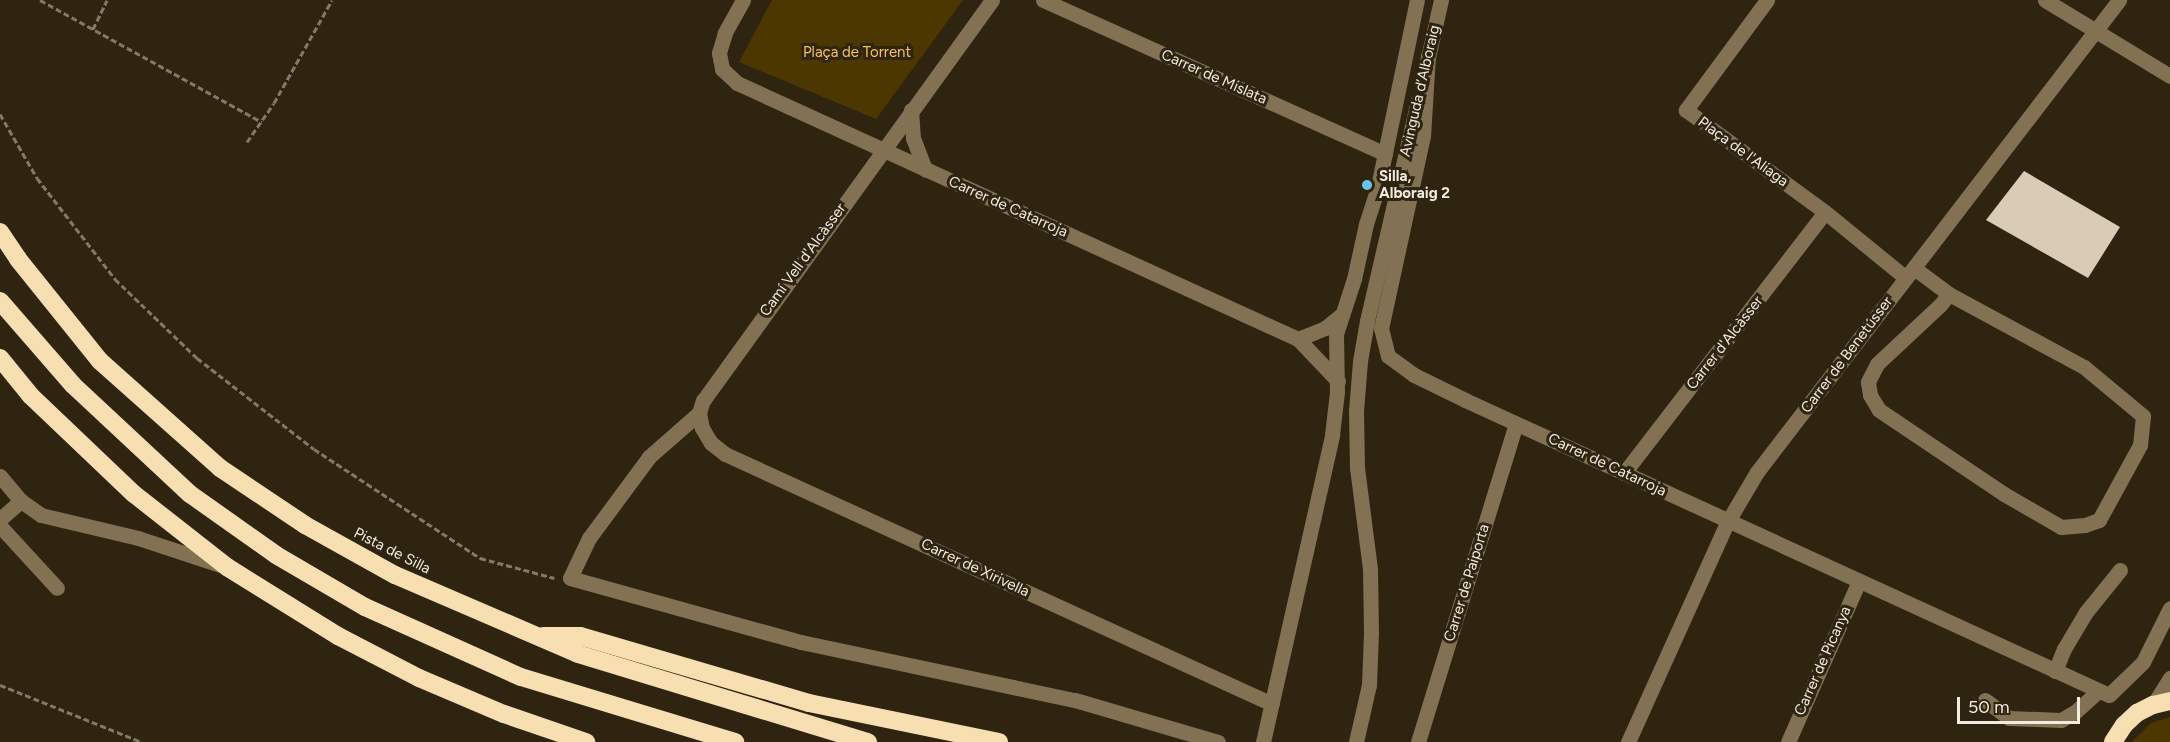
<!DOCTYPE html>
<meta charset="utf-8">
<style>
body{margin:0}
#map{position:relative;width:2170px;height:742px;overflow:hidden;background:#2e2410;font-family:Figtree,sans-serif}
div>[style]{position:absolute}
.green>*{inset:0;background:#4d3701}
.building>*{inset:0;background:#d9cbb4}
.path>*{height:3px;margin-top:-1.5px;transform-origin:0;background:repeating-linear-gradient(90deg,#827969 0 6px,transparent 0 9px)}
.minor>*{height:15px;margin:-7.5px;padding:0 7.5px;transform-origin:7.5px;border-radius:7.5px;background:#827153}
.highway>*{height:18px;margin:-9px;padding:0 9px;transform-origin:9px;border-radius:9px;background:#f8dfb2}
.dots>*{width:16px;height:16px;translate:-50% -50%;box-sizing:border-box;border:3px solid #2e2410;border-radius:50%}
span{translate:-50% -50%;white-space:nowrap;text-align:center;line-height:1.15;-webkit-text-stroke:6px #2e2410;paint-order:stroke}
.park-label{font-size:15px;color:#f9c356}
.street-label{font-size:15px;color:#f2ebdf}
.poi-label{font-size:15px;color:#f2ebdf;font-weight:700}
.left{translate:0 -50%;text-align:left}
.scale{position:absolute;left:1957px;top:697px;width:123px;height:27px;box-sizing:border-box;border:3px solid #f2ebdf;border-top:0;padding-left:8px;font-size:18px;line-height:21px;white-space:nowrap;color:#f2ebdf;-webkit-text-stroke:4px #2e2410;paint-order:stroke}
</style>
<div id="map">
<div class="green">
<div style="clip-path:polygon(772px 0,963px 0,876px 119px,739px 62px)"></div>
<div style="clip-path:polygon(2170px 717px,2170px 742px,2132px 742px,2151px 723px)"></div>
</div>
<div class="building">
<div style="clip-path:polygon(2024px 171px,2120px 227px,2088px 278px,1986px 220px)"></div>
</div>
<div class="path">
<div style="left:40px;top:0;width:253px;rotate:28.8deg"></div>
<div style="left:93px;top:29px;width:32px;rotate:-64deg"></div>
<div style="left:0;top:114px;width:74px;rotate:60deg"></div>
<div style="left:37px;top:178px;width:128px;rotate:52.3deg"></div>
<div style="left:115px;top:279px;width:114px;rotate:43.9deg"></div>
<div style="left:197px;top:358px;width:148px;rotate:37.9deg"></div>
<div style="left:314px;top:449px;width:199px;rotate:33.3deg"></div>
<div style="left:480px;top:558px;width:77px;rotate:15.1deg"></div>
<div style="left:247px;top:142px;width:47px;rotate:-55.3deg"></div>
<div style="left:274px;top:103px;width:118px;rotate:-60.6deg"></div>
<div style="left:0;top:685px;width:153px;rotate:21.9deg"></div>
</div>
<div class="minor">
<div style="left:743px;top:0;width:38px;rotate:119deg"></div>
<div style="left:725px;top:33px;width:21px;rotate:107deg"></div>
<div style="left:719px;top:53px;width:16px;rotate:79deg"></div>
<div style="left:722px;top:69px;width:21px;rotate:43deg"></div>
<div style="left:737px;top:83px;width:617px;rotate:24.53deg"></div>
<div style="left:1298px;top:339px;width:58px;rotate:46.4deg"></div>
<div style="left:992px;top:0;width:493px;rotate:125.8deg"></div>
<div style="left:703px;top:400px;width:14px;rotate:107deg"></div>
<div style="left:699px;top:413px;width:15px;rotate:79deg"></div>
<div style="left:702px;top:428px;width:17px;rotate:59deg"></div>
<div style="left:711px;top:443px;width:18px;rotate:38deg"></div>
<div style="left:725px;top:454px;width:601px;rotate:24.56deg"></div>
<div style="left:1043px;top:0;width:375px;rotate:24.2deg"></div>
<div style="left:1767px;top:0;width:137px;rotate:126.4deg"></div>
<div style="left:1686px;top:110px;width:172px;rotate:36.3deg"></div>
<div style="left:1825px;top:212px;width:104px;rotate:39.2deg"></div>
<div style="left:2045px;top:0;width:146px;rotate:31.3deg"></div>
<div style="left:1428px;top:55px;width:81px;rotate:93.5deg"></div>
<div style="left:1423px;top:136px;width:197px;rotate:102.3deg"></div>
<div style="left:1381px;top:328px;width:29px;rotate:76deg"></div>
<div style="left:1388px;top:356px;width:32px;rotate:36deg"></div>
<div style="left:1414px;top:375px;width:57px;rotate:26.1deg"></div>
<div style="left:1465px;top:400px;width:708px;rotate:24.61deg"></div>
<div style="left:2109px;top:695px;width:47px;rotate:-44.1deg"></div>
<div style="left:2143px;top:662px;width:60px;rotate:-63.4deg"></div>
<div style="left:1427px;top:62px;width:64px;rotate:-77.3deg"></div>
<div style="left:911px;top:110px;width:28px;rotate:86deg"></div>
<div style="left:913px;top:138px;width:34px;rotate:69deg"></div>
<div style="left:1376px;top:196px;width:200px;rotate:-78.2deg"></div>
<div style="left:1914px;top:268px;width:44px;rotate:36.6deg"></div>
<div style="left:1949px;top:294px;width:14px;rotate:129deg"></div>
<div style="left:1940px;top:305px;width:86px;rotate:136.9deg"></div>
<div style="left:1877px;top:364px;width:20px;rotate:117deg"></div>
<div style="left:1868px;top:382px;width:13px;rotate:81deg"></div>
<div style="left:1870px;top:395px;width:17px;rotate:59deg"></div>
<div style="left:1879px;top:410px;width:151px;rotate:33.9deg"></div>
<div style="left:2004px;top:494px;width:66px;rotate:30.1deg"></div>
<div style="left:2061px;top:527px;width:24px;rotate:-5deg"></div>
<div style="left:2085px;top:525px;width:15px;rotate:-20deg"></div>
<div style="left:2099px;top:520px;width:85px;rotate:-61.3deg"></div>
<div style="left:2140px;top:445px;width:29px;rotate:-84deg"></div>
<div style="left:2143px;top:416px;width:77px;rotate:-140.3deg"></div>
<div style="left:2084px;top:367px;width:153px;rotate:-151.6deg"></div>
<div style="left:1298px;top:339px;width:29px;rotate:-22deg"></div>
<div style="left:1325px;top:328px;width:19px;rotate:-39deg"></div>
<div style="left:699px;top:413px;width:67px;rotate:138.7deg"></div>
<div style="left:649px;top:457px;width:101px;rotate:126.5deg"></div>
<div style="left:589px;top:538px;width:44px;rotate:115.4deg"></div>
<div style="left:570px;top:578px;width:240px;rotate:15.5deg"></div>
<div style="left:801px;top:642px;width:280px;rotate:12deg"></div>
<div style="left:1075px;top:700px;width:149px;rotate:16.4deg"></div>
<div style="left:1624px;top:473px;width:329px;rotate:-52.4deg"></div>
<div style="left:0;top:476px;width:33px;rotate:50deg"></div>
<div style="left:21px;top:501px;width:24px;rotate:35deg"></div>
<div style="left:41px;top:515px;width:100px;rotate:13.3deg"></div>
<div style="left:138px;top:538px;width:86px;rotate:18.2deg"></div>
<div style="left:0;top:519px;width:28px;rotate:-41deg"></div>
<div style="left:0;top:526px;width:84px;rotate:47.4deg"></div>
<div style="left:2055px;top:671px;width:24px;rotate:-68deg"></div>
<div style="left:2064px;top:649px;width:43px;rotate:-59.3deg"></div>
<div style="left:2086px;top:612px;width:54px;rotate:-51deg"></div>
<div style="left:1985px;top:700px;width:30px;rotate:37deg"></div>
<div style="left:2009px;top:718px;width:52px;rotate:2.2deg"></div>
<div style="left:2061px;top:720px;width:16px;rotate:-30deg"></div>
<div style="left:2075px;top:712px;width:31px;rotate:-42deg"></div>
<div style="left:2153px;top:705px;width:32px;rotate:-58deg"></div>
<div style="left:1263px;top:742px;width:315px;rotate:-77.3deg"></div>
<div style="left:1332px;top:435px;width:43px;rotate:-83.4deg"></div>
<div style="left:1337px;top:392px;width:58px;rotate:-91deg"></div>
<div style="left:1336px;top:334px;width:58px;rotate:-71.9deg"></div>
<div style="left:1354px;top:279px;width:56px;rotate:-77.7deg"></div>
<div style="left:1366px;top:224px;width:39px;rotate:-72deg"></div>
<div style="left:1356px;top:742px;width:58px;rotate:-77.2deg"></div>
<div style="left:1369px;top:685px;width:53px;rotate:-87.8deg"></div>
<div style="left:1371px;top:632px;width:63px;rotate:-90.9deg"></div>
<div style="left:1370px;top:569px;width:102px;rotate:-97.3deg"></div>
<div style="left:1357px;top:468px;width:57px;rotate:-91deg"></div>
<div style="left:1356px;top:411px;width:50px;rotate:-85.4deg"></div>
<div style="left:1360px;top:361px;width:41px;rotate:-80.1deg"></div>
<div style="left:1367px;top:321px;width:227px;rotate:-77deg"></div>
<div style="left:1418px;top:742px;width:333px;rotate:-72.9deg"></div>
<div style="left:1628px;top:742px;width:243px;rotate:-65.7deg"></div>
<div style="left:1728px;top:521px;width:57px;rotate:-59.4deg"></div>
<div style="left:1757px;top:472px;width:595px;rotate:-52.51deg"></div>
<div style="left:1788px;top:742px;width:176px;rotate:-66.2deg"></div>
</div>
<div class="highway">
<div style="left:0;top:232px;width:32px;rotate:56deg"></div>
<div style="left:18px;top:259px;width:131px;rotate:51.2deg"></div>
<div style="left:100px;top:361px;width:161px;rotate:41.7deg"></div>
<div style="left:220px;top:468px;width:102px;rotate:33.8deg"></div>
<div style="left:305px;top:525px;width:103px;rotate:29.1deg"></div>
<div style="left:395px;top:575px;width:199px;rotate:23.3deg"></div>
<div style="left:578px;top:654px;width:303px;rotate:16.9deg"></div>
<div style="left:0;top:301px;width:111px;rotate:49deg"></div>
<div style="left:73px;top:385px;width:160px;rotate:43deg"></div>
<div style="left:190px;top:494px;width:105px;rotate:35.3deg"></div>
<div style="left:276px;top:555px;width:103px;rotate:30.3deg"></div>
<div style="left:365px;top:607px;width:171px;rotate:24.2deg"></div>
<div style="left:521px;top:677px;width:224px;rotate:16.9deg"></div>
<div style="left:0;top:358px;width:49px;rotate:50.8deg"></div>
<div style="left:31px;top:396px;width:142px;rotate:43.6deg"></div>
<div style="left:134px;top:494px;width:118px;rotate:38.1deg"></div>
<div style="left:227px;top:567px;width:131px;rotate:31.9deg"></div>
<div style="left:338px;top:636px;width:91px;rotate:27.4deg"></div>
<div style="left:419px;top:678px;width:92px;rotate:23deg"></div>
<div style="left:504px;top:714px;width:87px;rotate:18.9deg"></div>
<div style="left:543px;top:636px;width:37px"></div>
<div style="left:580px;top:636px;width:239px;rotate:16.3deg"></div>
<div style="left:809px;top:703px;width:194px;rotate:11.6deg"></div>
<div style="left:2113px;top:742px;width:20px;rotate:-57deg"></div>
<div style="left:2124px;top:725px;width:18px;rotate:-43deg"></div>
<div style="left:2137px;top:713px;width:18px;rotate:-27deg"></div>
<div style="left:2153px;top:705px;width:17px;rotate:-13deg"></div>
</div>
<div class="dots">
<div style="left:1367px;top:185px;background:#69c3f1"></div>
</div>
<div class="park-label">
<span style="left:857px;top:53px">Plaça de Torrent</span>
</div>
<div class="street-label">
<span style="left:1214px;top:77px;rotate:24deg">Carrer de Mislata</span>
<span style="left:1420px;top:91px;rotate:-77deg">Avinguda d’Alboraig</span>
<span style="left:1743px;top:152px;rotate:36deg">Plaça de l'Aliaga</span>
<span style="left:1008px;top:207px;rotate:24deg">Carrer de Catarroja</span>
<span style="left:803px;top:260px;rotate:-54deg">Camí Vell d'Alcàsser</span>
<span style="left:1725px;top:343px;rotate:-52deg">Carrer d'Alcàsser</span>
<span style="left:1847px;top:355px;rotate:-53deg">Carrer de Benetússer</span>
<span style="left:1607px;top:465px;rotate:25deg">Carrer de Catarroja</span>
<span style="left:392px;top:551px;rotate:27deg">Pista de Silla</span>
<span style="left:975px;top:568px;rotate:25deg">Carrer de Xirivella</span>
<span style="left:1467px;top:583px;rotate:-73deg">Carrer de Paiporta</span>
<span style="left:1823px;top:661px;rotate:-66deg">Carrer de Picanya</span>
</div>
<div class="poi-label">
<span class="left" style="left:1379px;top:185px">Silla,<br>Alboraig 2</span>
</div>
<div class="scale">50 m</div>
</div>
